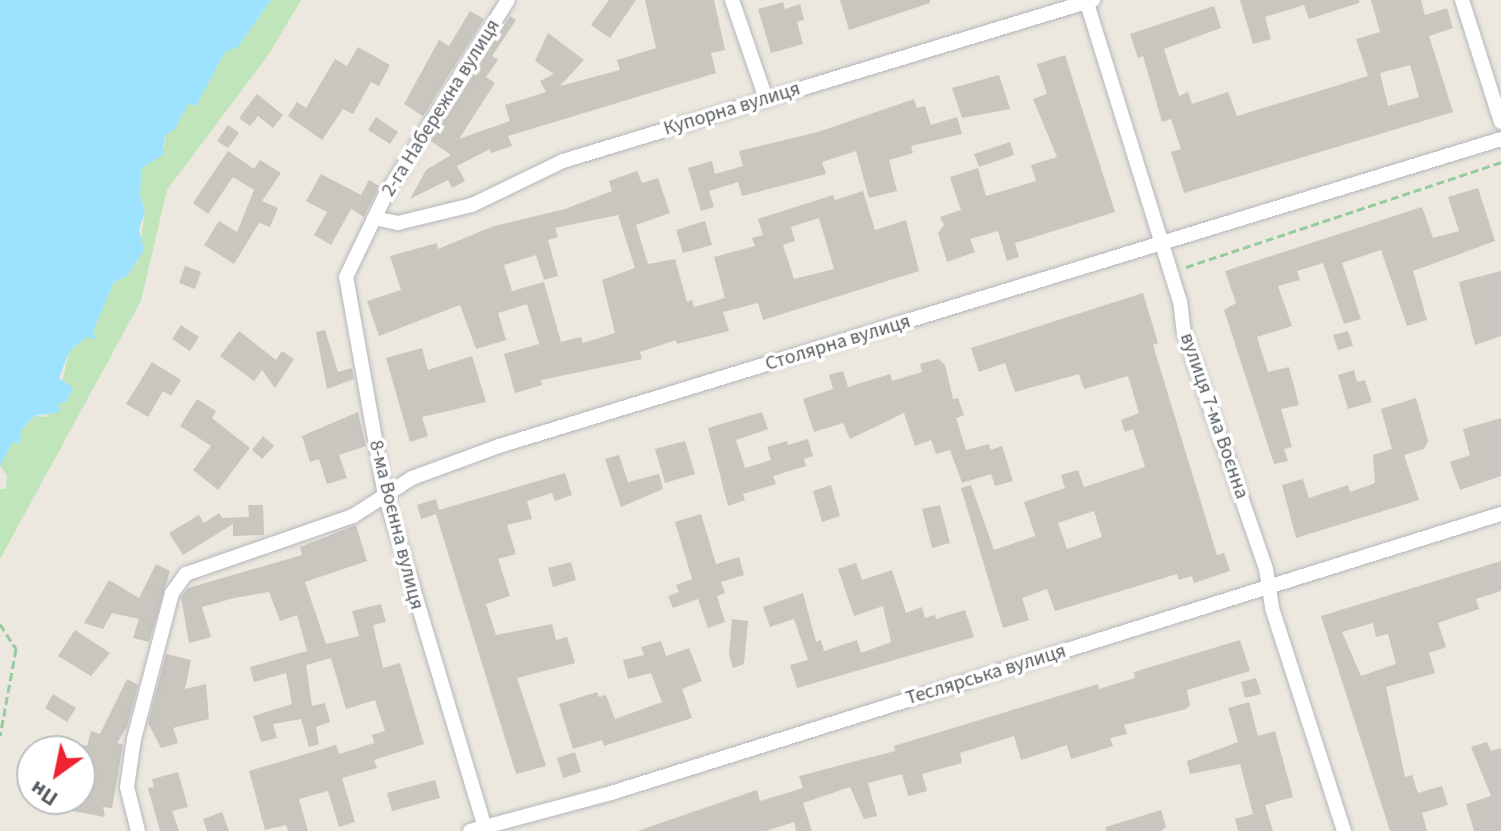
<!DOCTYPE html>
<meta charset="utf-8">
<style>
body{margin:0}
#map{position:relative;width:1501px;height:831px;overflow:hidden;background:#ece8df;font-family:"Source Sans 3",sans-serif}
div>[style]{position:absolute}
.green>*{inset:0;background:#c0e5ba}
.water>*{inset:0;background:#9de2ff}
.building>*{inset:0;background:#c9c5bf}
.path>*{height:3px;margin-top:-1.5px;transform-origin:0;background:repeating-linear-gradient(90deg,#96cc9d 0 8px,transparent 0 12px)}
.roads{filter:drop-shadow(0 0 2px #b3b7bb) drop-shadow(0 0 2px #b3b7bb)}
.street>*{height:14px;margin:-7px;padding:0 7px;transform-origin:7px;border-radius:7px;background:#fff}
span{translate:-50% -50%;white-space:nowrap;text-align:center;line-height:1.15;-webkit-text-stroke:7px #fff;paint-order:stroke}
.street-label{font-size:20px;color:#585e61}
.north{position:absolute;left:16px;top:735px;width:80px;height:80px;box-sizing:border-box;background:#fff;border:2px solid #bcbfc0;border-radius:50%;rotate:213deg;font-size:22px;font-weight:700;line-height:32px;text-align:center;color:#585e61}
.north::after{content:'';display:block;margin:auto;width:28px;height:36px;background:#ee2331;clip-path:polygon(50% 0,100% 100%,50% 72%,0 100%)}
</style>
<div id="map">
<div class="green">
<div style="clip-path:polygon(271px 0,301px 0,269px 54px,167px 190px,141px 301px,0 559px,0 489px,6px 489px,7px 476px,0 466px,12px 441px,20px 444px,21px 431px,34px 416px,46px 417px,57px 404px,69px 352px,93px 331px,114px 281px,127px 276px,138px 260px,145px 211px,140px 195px,142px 168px,165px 146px,165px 135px,188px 104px,196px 106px,225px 51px,238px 47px)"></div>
</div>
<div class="water">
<div style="clip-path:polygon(0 0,271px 0,238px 47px,225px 52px,196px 106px,188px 104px,175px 129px,165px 135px,163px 155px,142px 168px,140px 195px,145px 211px,139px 230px,144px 250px,127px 276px,114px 282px,93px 331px,96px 339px,86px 337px,69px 352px,59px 378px,73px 388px,66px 402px,58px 404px,60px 412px,34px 416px,21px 431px,20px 444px,12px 442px,0 466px)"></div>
</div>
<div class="building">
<div style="clip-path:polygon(609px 0,636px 0,610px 38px,591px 25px)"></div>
<div style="clip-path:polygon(645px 0,714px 0,725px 50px,711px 53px,716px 73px,508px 136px,512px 146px,491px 153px,490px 149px,457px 166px,465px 181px,452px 188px,448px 180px,410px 199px,426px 170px,451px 155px,431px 141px,510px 16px,516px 20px,492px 56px,498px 60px,486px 77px,495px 83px,459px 139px,510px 121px,505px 105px,546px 92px,540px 81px,554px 74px,535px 61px,548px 33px,584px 60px,560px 86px,620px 70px,617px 60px,656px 48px)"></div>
<div style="clip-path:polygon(840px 0,930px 0,930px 3px,849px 30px)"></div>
<div style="clip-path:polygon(1240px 0,1359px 0,1359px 3px,1309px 19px,1304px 5px,1265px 17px,1271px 39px,1253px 44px)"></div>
<div style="clip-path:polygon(evenodd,1371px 0,1421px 0,1425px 15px,1447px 8px,1453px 28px,1429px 36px,1453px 112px,1184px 193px,1171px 152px,1181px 149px,1171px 119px,1162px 122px,1143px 56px,1138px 58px,1130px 34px,1214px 6px,1221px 28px,1164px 49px,1179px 96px,1188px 92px,1192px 104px,1228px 92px,1237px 116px,1368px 76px,1356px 39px,1380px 32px,1371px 0,1410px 65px,1419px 97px,1388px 106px,1380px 73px,1410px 65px)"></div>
<div style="clip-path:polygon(783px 2px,785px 9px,800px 4px,804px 20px,797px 22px,803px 44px,771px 53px,758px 9px)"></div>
<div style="clip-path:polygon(470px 11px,484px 19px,423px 116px,404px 104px,439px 40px,449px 46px)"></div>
<div style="clip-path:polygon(358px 47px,390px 65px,379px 86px,371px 82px,353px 114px,343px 109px,322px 140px,288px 116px,297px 102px,306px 108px,335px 59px,347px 66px)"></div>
<div style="clip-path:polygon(1065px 55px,1115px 212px,1015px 243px,1019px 257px,1007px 261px,998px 231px,970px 239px,975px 252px,947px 262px,938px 233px,944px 225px,940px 217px,961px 210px,950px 177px,978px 168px,986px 196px,1036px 181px,1031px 165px,1057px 157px,1033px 99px,1047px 94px,1037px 64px)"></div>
<div style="clip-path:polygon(999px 75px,1010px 109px,962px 118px,952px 88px)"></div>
<div style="clip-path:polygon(257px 94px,283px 115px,273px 128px,258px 116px,250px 126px,239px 118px)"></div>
<div style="clip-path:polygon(914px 99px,917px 108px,925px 106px,931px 125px,957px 117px,962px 134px,911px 146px,913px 153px,889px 160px,897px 191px,869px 198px,856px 151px,822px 162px,826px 174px,742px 196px,738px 182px,709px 191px,714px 207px,701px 211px,688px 168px,712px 161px,715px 174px,743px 166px,739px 151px,818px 132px)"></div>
<div style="clip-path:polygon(376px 117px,398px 132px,390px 144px,368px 130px)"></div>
<div style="clip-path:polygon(228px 125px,239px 133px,228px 148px,217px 141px)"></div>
<div style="clip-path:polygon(1010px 142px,1014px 155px,979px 167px,974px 154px)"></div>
<div style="clip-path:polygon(228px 151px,254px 169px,260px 160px,281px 173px,262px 201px,278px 208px,270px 227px,259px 223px,234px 264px,204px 245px,219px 221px,237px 232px,254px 190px,233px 177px,208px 214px,193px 203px)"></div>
<div style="clip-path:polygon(evenodd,637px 171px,642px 183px,658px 178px,670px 213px,636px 225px,648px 264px,675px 259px,687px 302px,692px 300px,694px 307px,725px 298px,714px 257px,755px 246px,752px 238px,763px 235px,758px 219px,833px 195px,835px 200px,863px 191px,875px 230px,906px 220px,919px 271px,763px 320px,758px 303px,723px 312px,729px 331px,677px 344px,676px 340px,640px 352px,642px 359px,541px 380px,542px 385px,515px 393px,504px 354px,539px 344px,527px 304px,498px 313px,506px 340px,476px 349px,460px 305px,379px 336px,367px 301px,401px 290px,390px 256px,437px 243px,438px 249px,494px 226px,565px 209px,612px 191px,609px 181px,637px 171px,618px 215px,635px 268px,602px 280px,615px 333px,583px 343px,581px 337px,561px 342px,544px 282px,512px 291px,504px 265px,536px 255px,544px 280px,558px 276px,548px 240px,558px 237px,555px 228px,618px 215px,637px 171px,819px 218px,834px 269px,794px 279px,783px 245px,795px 241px,791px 227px,819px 218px)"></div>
<div style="clip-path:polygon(321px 174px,361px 195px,369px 180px,379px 186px,364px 217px,351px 209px,331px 245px,314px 235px,327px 212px,306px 201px)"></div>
<div style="clip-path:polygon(1478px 188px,1495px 241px,1413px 271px,1427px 320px,1407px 326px,1381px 250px,1342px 263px,1361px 319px,1344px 324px,1323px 263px,1297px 271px,1300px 280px,1278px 286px,1292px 326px,1257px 337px,1268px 372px,1289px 367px,1299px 405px,1281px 409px,1292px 447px,1284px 449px,1288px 461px,1274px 464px,1224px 310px,1236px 303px,1225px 271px,1422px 207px,1433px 238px,1459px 231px,1448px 197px)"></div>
<div style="clip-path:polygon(705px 221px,712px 245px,683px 253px,676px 230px)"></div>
<div style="clip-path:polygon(185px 266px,201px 272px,195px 289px,179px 283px)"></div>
<div style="clip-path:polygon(1501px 271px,1501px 336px,1475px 345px,1459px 282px)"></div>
<div style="clip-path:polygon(evenodd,1143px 293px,1158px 343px,1153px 345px,1217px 555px,1224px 553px,1230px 571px,1194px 583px,1192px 576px,1179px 580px,1177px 574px,1055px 611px,1047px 589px,1022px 598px,1029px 620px,1003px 628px,961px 488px,971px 485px,994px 550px,1035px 536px,1024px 502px,1065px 488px,1061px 475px,1078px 470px,1084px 487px,1145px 467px,1133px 429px,1125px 432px,1121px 420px,1139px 413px,1128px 376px,1084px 389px,1079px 374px,1015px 392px,1005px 363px,979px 372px,971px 348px,1143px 293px,1094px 511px,1102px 537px,1067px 549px,1058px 523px,1094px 511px)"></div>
<div style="clip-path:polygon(181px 325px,199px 337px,190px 351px,172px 339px)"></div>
<div style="clip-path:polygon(325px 330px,338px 372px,352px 368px,354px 379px,327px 389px,316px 332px)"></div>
<div style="clip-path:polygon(239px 331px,276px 360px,282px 351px,294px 359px,275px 388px,262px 370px,254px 381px,220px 356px)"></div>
<div style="clip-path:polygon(1348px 331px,1353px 346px,1338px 350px,1333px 335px)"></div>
<div style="clip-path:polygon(422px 348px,428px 370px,472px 356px,486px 402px,422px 417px,428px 436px,410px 442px,386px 358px)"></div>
<div style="clip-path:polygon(938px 359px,945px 365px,953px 399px,958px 398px,964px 415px,956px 418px,966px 450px,989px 444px,991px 450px,1002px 446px,1013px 481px,995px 486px,991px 474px,962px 483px,950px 450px,936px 454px,931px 440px,915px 446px,904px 413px,850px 439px,843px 423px,814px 432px,803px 399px,833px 389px,829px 375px,843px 371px,848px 387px,890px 374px,892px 381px,922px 372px,920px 364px)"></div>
<div style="clip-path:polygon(152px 362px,181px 380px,171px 396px,163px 391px,148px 417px,126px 404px)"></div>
<div style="clip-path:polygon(1354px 370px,1357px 382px,1365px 380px,1372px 402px,1348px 409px,1338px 375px)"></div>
<div style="clip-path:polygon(1416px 398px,1428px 441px,1424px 449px,1404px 455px,1419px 500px,1296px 538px,1282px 485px,1303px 479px,1309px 498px,1348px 485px,1350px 492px,1375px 483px,1373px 455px,1392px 449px,1381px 409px)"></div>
<div style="clip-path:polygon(197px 399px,216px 411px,212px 418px,250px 448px,218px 490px,193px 470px,211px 446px,180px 426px)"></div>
<div style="clip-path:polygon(358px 412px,366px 446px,339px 455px,347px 478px,327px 484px,319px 459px,310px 462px,302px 436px)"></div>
<div style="clip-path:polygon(762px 412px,768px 429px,736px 440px,745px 468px,771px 460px,767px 447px,787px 441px,788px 445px,808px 439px,813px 456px,804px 459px,806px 466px,773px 476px,776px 484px,743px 494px,745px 500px,728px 506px,708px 428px)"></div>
<div style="clip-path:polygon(1501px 418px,1501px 476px,1460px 490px,1450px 462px,1470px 455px,1463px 429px)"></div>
<div style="clip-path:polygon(263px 436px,274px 446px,262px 459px,252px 450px)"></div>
<div style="clip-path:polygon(685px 441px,695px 474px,665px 483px,655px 449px)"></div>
<div style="clip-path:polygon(619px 455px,628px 482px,659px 474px,663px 489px,621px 507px,605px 459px)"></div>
<div style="clip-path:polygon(565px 473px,572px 495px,555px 501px,552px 493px,527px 501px,532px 519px,507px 525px,516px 554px,498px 559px,510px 596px,486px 604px,496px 635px,552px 624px,556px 640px,567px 637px,575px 663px,517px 678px,546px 766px,516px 774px,436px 514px,421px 519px,417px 505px,436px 499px,439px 510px)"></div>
<div style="clip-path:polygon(831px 485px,840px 516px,822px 522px,813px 491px)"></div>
<div style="clip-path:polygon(248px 505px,263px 505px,264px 535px,233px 536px,233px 524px,183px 555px,169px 533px,199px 515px,204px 523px,219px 513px,222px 518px,249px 517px)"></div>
<div style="clip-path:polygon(940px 505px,950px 543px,932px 548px,922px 509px)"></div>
<div style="clip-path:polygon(701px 514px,716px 564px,739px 557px,744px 575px,721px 582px,725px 593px,717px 596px,725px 622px,708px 628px,698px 599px,673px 608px,668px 596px,679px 592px,676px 585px,692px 579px,675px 522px)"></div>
<div style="clip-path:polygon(356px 525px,367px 561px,305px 582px,326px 644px,359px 636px,352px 611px,381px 604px,386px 622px,373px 625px,383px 668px,400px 663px,424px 744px,374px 760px,377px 768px,342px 778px,355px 822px,339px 827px,328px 791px,299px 799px,308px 831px,288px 831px,286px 825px,265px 830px,249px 771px,336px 745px,339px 754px,374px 743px,372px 735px,385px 731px,375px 700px,346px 709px,331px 658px,306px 665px,312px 706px,325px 703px,330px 722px,316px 727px,319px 744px,309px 747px,301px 719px,273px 724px,277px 738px,261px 742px,253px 716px,292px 704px,286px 673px,254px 682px,250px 667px,307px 651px,297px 615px,280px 621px,269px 592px,234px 598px,202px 607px,211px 637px,189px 643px,181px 597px,188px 588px,302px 555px,300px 547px)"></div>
<div style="clip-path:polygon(evenodd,1501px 561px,1501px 591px,1476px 599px,1479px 609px,1438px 623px,1446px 647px,1429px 653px,1435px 673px,1386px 687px,1405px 777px,1412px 775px,1418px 793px,1442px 786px,1448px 805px,1422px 813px,1427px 831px,1390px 831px,1321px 616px,1501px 561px,1373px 623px,1376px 637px,1388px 634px,1396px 664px,1361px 676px,1342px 632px,1373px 623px)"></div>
<div style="clip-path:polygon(571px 562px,576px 580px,553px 587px,548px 568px)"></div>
<div style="clip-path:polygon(856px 563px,862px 580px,892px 570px,906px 613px,922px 607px,925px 618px,935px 615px,936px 619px,965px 610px,974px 637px,797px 688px,790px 665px,808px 660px,794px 619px,770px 627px,763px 607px,803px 593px,816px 642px,821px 640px,824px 651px,857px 640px,861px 653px,891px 642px,883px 606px,854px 616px,838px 569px)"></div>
<div style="clip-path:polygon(156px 564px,170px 571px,149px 642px,133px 638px,139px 619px,112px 613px,103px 629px,84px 623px,109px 580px,139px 598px)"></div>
<div style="clip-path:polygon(732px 619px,748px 621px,744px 664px,733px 668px,729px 654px)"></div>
<div style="clip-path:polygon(75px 630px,110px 653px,91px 676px,58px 656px)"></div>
<div style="clip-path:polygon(1240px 640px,1250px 671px,1187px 690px,1190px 705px,1186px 709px,1124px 725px,1127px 734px,1110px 738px,1113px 746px,1071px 759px,1067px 745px,1021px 760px,1014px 736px,960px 753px,962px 763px,922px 774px,927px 791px,908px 796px,902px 774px,868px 783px,877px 816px,864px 819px,850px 787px,803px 803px,812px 831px,796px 831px,794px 822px,766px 831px,637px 831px,757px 790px,760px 801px,803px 788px,799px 776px,895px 751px,894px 746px,1098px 684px,1099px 689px,1135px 678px,1134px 672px)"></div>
<div style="clip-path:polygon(661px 641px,666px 656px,689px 648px,702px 681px,682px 689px,692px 718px,604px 746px,602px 740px,573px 749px,559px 704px,597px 692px,599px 697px,606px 695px,615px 719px,662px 702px,651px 673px,628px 679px,623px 660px,644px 655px,641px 647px)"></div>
<div style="clip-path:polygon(166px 654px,191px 660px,185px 689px,206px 684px,209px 719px,173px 728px,178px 743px,161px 748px,148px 723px)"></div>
<div style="clip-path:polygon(1256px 678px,1261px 694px,1245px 698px,1241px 682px)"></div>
<div style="clip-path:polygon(127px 679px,138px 685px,127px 727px,117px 743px,123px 745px,112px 808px,103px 807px,105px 817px,73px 811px,75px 799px,80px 799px,80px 744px,87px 746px,91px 731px,100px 734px)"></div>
<div style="clip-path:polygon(53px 694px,76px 708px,67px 722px,45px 708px)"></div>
<div style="clip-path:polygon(1249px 702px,1258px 736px,1275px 731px,1293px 797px,1265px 805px,1273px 831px,1238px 831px,1235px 819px,1253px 814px,1240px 764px,1190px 774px,1187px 761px,1238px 742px,1228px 708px)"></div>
<div style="clip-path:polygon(1487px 742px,1491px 751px,1501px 748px,1501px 831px,1474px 831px,1466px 804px,1491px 796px,1471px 747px)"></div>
<div style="clip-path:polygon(575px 752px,581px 772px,563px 778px,557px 758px)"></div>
<div style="clip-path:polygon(178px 772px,188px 807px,172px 811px,179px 831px,160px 831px,148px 788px,154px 787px,152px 779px)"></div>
<div style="clip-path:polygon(435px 780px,440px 798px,392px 811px,387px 793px)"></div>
<div style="clip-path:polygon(1161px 810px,1166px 827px,1161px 831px,1106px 831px,1106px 827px)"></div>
<div style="clip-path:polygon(222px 812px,229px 831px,207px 831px,203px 819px)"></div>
</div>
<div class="path">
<div style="left:1186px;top:267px;width:332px;rotate:-18.4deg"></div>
<div style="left:0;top:624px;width:30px;rotate:57deg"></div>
<div style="left:16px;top:649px;width:88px;rotate:100.4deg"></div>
</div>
<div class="roads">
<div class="street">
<div style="left:732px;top:0;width:105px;rotate:71deg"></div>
<div style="left:1086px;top:0;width:315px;rotate:72.7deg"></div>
<div style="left:1180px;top:301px;width:31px;rotate:83deg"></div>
<div style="left:1184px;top:332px;width:251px;rotate:70.9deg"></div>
<div style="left:1266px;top:569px;width:39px;rotate:81deg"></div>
<div style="left:1272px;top:608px;width:234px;rotate:72.1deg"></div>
<div style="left:1462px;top:0;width:128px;rotate:72.3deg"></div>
<div style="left:374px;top:218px;width:25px;rotate:12deg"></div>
<div style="left:398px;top:223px;width:76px;rotate:-13.7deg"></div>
<div style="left:472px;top:205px;width:101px;rotate:-25.8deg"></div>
<div style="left:563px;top:161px;width:554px;rotate:-16.9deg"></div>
<div style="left:138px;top:831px;width:45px;rotate:-104deg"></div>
<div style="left:127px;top:787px;width:49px;rotate:-81.7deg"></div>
<div style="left:134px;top:739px;width:151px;rotate:-75.4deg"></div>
<div style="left:172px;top:593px;width:24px;rotate:-54deg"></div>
<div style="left:186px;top:574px;width:177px;rotate:-19.2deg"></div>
<div style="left:353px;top:516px;width:70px;rotate:-32.8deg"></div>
<div style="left:412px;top:478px;width:93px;rotate:-20.2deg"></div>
<div style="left:499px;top:446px;width:1048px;rotate:-17.03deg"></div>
<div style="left:470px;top:831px;width:146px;rotate:-15.1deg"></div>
<div style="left:611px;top:793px;width:933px;rotate:-17.41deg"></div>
<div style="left:486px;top:831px;width:351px;rotate:-106.7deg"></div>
<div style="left:385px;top:495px;width:221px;rotate:-100.1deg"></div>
<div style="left:346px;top:277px;width:90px;rotate:-64.3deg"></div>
<div style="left:385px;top:196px;width:231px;rotate:-57.9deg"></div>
</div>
</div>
<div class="street-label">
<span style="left:441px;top:108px;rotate:-58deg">2-га Набережна вулиця</span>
<span style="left:732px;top:109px;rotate:-17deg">Купорна вулиця</span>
<span style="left:838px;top:343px;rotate:-17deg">Столярна вулиця</span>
<span style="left:1214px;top:416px;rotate:71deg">вулиця 7-ма Воєнна</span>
<span style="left:396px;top:525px;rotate:76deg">8-ма Воєнна вулиця</span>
<span style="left:986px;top:675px;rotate:-17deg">Теслярська вулиця</span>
</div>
<div class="north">Пн</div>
</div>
